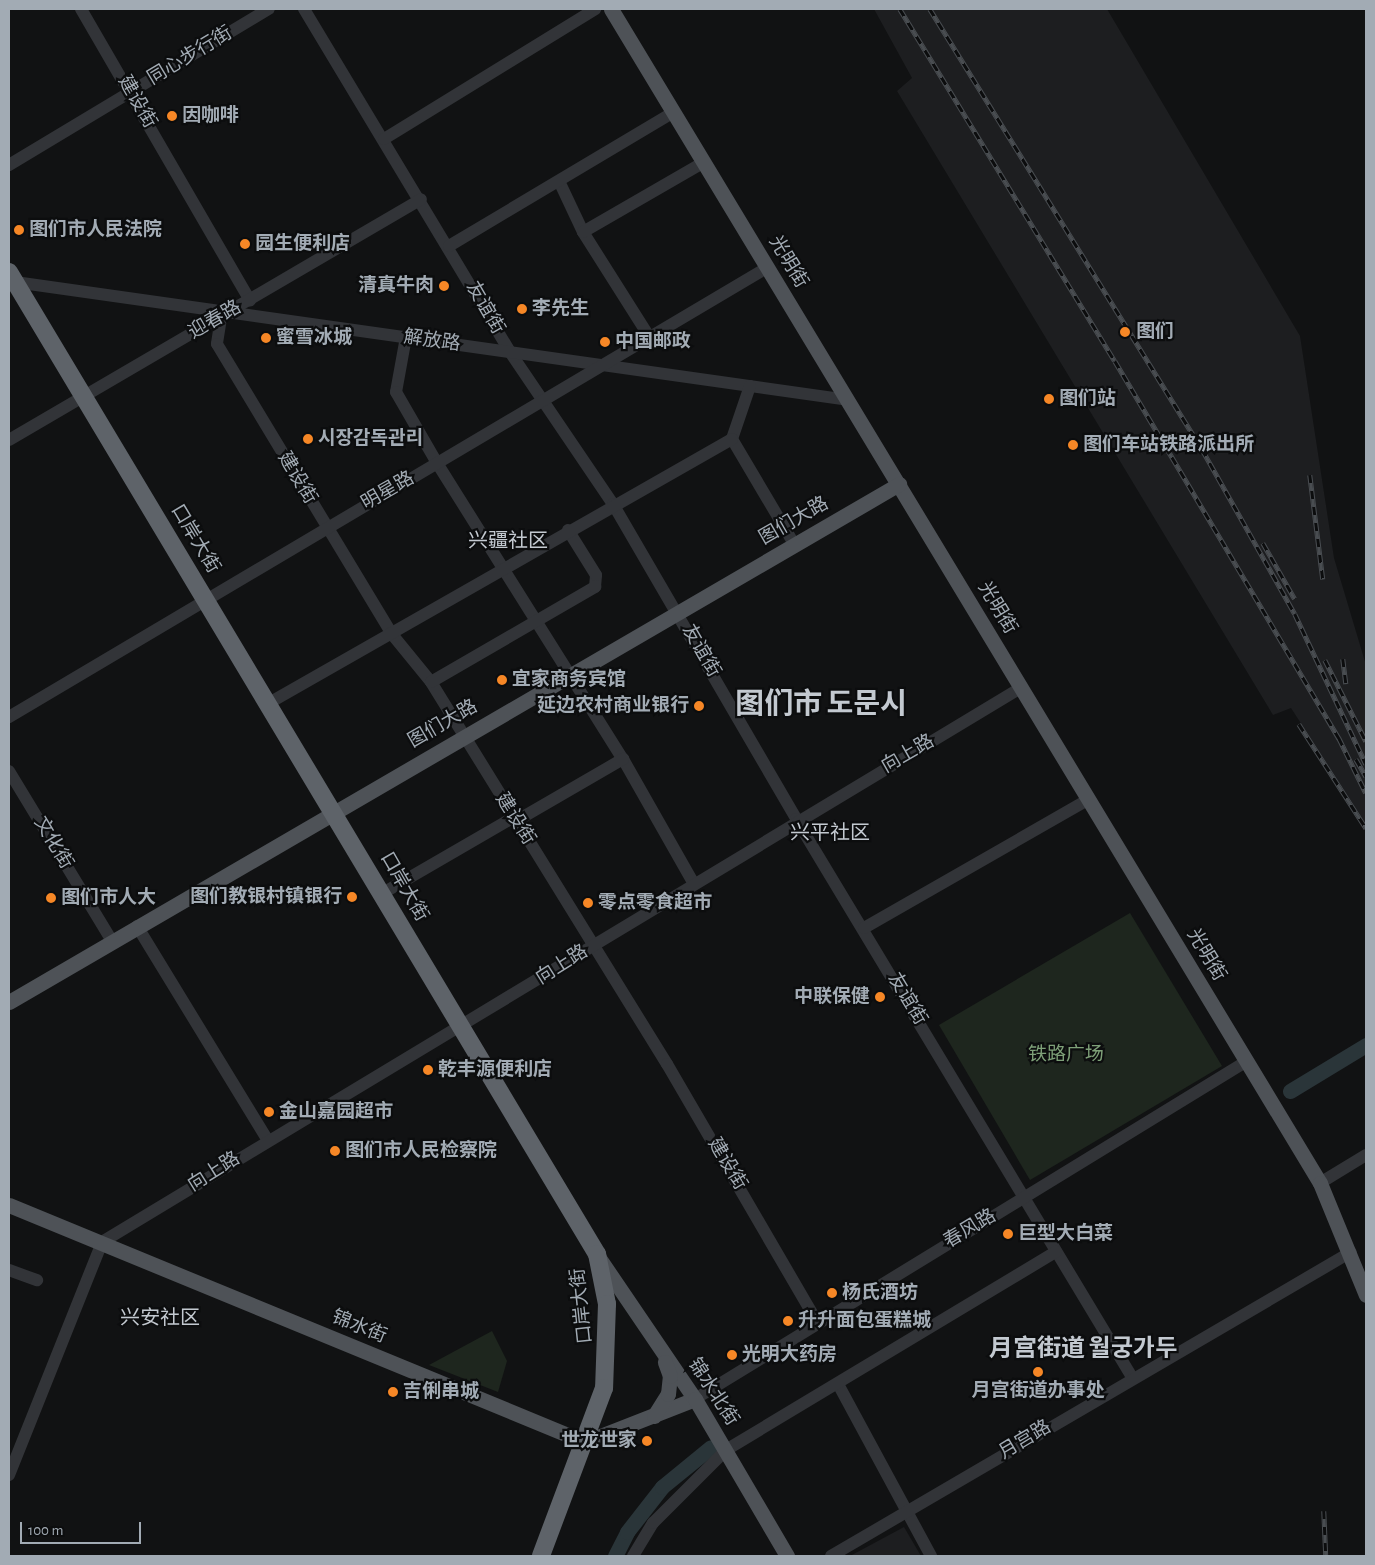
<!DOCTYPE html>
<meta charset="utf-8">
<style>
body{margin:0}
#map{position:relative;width:1375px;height:1565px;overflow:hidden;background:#111213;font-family:"Alegreya Sans","Noto Sans SC","Noto Sans KR",sans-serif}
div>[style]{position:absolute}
.built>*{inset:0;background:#1d1e20}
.green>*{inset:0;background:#1e261e}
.river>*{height:15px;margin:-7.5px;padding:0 7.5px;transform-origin:7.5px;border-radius:7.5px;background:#2a3539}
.minor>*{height:12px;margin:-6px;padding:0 6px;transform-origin:6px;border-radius:6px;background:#323438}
.major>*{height:15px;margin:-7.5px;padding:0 7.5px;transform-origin:7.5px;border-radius:7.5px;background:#4e5257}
.highway>*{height:18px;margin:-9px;padding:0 9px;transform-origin:9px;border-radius:9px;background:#5e6369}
.rail>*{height:4.5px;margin-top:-2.25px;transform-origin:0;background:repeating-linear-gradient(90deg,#0c0d0e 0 8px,#494d51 0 16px);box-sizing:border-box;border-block:1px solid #494d51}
.dots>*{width:14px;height:14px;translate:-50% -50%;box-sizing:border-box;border:2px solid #0c0d0e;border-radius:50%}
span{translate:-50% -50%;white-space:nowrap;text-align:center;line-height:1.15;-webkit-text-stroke:4.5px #0c0d0e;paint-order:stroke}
.street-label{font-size:19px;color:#a2abb4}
.poi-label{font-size:19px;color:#a2abb4;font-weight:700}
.left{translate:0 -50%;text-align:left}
.right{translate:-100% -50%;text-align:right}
.park-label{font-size:19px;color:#7ea078}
.neighbourhood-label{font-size:20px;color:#c3c9d0}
.district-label{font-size:24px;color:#c3c9d0;font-weight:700}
.town-label{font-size:29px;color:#c3c9d0;font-weight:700}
.frame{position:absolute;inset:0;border:10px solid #a2abb4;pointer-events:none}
.scale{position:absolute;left:20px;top:1522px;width:121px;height:22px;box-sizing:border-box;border:2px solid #a2abb4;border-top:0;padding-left:6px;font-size:15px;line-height:18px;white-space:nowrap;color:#a2abb4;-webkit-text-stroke:4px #0c0d0e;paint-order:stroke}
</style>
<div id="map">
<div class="built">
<div style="clip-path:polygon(874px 9px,1107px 9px,1300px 336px,1334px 558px,1366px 665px,1366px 824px,1291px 708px,1273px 715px,897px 91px,912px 78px)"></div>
<div style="clip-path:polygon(904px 1527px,921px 1556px,850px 1556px)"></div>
</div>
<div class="green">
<div style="clip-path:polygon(1130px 913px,1222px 1066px,1030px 1180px,939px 1025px)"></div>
<div style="clip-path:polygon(492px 1331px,507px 1361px,498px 1392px,429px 1365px)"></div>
</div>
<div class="river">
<div style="left:1290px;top:1091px;width:89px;rotate:-31.2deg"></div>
<div style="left:615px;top:1556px;width:27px;rotate:-63deg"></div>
<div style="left:627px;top:1532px;width:57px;rotate:-52.1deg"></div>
<div style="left:662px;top:1487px;width:63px;rotate:-39.2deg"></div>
</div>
<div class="minor">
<div style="left:81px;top:9px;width:337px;rotate:59.9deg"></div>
<div style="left:304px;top:9px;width:400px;rotate:59deg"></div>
<div style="left:510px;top:352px;width:184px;rotate:55.9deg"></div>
<div style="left:613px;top:504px;width:364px;rotate:59.8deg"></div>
<div style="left:796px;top:819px;width:651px;rotate:58.95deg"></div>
<div style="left:384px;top:139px;width:248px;rotate:-31.6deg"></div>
<div style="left:9px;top:165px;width:303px;rotate:-31deg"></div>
<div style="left:559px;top:181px;width:56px;rotate:64.8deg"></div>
<div style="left:583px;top:232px;width:125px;rotate:57.7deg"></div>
<div style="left:583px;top:232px;width:140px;rotate:-30deg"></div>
<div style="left:449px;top:246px;width:262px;rotate:-30.8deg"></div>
<div style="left:15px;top:282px;width:841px;rotate:8.06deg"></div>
<div style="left:221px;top:318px;width:26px;rotate:99deg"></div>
<div style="left:217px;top:344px;width:337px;rotate:58.9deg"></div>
<div style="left:391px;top:633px;width:63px;rotate:50.8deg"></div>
<div style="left:431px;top:682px;width:449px;rotate:58.3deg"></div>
<div style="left:667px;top:1064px;width:298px;rotate:59.8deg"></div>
<div style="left:406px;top:337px;width:56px;rotate:100.3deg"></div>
<div style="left:396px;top:392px;width:82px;rotate:60deg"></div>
<div style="left:437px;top:463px;width:350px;rotate:57.9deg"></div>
<div style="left:623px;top:759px;width:142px;rotate:60.4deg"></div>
<div style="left:750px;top:386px;width:56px;rotate:108.8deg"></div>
<div style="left:732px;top:439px;width:122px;rotate:59.4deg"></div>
<div style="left:9px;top:440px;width:477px;rotate:-30.3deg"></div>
<div style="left:431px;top:682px;width:190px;rotate:-30.1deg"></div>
<div style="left:595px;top:587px;width:12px;rotate:-85deg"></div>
<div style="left:596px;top:575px;width:53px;rotate:-121.9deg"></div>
<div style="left:269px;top:703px;width:533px;rotate:-29.69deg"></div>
<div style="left:9px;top:717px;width:882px;rotate:-30.66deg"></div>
<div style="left:9px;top:771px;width:199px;rotate:58.8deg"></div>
<div style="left:516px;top:821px;width:124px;rotate:-30.1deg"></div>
<div style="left:383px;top:893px;width:151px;rotate:-30.1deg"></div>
<div style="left:137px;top:926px;width:250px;rotate:58.6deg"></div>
<div style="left:864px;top:928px;width:259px;rotate:-29.8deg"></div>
<div style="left:1320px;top:1183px;width:54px;rotate:-31.3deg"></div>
<div style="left:9px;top:1270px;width:30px;rotate:20deg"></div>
<div style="left:838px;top:1384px;width:196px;rotate:61.6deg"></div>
<div style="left:695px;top:1399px;width:647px;rotate:-31.48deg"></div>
<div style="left:9px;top:1475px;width:251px;rotate:-68.2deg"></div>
<div style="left:102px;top:1242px;width:1074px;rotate:-31.1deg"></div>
<div style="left:633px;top:1556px;width:39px;rotate:-59deg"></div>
<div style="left:653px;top:1523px;width:103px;rotate:-45deg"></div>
<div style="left:726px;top:1450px;width:385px;rotate:-31deg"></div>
<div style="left:831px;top:1556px;width:602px;rotate:-30.31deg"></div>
</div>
<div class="major">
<div style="left:611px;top:9px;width:1371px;rotate:58.87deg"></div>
<div style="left:1320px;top:1183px;width:121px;rotate:67.7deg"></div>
<div style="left:9px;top:1002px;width:1030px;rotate:-30.2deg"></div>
<div style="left:9px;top:1205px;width:623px;rotate:22.37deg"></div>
<div style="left:585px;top:1442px;width:118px;rotate:-21.4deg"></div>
<div style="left:599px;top:1258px;width:171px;rotate:55.8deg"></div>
<div style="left:695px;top:1399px;width:182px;rotate:59.6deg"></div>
<div style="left:654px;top:1416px;width:26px;rotate:-58deg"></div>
<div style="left:668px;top:1394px;width:18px;rotate:-84deg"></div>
<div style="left:670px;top:1376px;width:15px;rotate:-110deg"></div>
</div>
<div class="highway">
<div style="left:9px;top:272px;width:1145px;rotate:59.09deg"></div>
<div style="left:597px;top:1254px;width:51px;rotate:78.7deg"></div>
<div style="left:607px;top:1304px;width:84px;rotate:92deg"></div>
<div style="left:604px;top:1388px;width:179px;rotate:110.6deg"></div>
</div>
<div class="rail">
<div style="left:900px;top:9px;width:412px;rotate:58.6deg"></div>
<div style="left:1115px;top:361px;width:439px;rotate:59.3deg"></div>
<div style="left:1339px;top:738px;width:61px;rotate:63.9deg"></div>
<div style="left:930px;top:9px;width:517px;rotate:58.28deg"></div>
<div style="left:1202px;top:449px;width:189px;rotate:60.6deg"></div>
<div style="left:1295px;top:614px;width:166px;rotate:64.7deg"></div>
<div style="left:1310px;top:475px;width:105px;rotate:82.9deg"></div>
<div style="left:1263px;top:543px;width:64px;rotate:60.3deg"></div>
<div style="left:1343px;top:659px;width:25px;rotate:83deg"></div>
<div style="left:1325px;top:660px;width:91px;rotate:63.2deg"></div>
<div style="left:1299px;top:724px;width:124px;rotate:57.2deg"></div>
<div style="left:1356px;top:759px;width:20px;rotate:60deg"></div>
<div style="left:1324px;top:1511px;width:45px;rotate:87.5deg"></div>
</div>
<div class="dots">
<div style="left:172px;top:116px;background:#f68726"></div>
<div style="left:19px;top:230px;background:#f68726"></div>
<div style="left:245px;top:244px;background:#f68726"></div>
<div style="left:444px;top:286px;background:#f68726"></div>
<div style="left:522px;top:309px;background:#f68726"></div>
<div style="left:1125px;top:332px;background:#f68726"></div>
<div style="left:266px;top:338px;background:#f68726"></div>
<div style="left:605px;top:342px;background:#f68726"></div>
<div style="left:1049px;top:399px;background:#f68726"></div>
<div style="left:308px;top:439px;background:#f68726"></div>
<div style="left:1073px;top:445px;background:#f68726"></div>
<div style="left:502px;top:680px;background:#f68726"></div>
<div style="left:699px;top:706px;background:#f68726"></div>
<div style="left:352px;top:897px;background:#f68726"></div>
<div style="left:51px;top:898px;background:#f68726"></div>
<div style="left:588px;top:903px;background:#f68726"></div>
<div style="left:880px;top:997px;background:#f68726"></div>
<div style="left:428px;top:1070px;background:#f68726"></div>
<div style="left:269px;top:1112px;background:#f68726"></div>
<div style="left:335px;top:1151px;background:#f68726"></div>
<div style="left:1008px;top:1234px;background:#f68726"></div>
<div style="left:832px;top:1293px;background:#f68726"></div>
<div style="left:788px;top:1321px;background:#f68726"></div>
<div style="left:732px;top:1355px;background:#f68726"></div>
<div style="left:1038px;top:1372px;background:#f68726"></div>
<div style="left:393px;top:1392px;background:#f68726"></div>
<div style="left:647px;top:1441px;background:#f68726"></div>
</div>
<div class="street-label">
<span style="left:190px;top:56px;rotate:-31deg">同心步行街</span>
<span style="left:137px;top:102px;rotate:60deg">建设街</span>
<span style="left:788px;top:262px;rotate:59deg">光明街</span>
<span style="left:485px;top:308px;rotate:60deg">友谊街</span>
<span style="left:215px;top:320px;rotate:-30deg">迎春路</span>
<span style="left:432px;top:341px;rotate:8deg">解放路</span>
<span style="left:297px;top:478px;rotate:59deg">建设街</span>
<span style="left:388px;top:491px;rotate:-30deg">明星路</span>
<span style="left:794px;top:521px;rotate:-30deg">图们大路</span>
<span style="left:195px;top:539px;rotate:59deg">口岸大街</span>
<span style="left:997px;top:608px;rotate:59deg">光明街</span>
<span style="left:701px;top:651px;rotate:60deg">友谊街</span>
<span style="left:443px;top:724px;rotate:-30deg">图们大路</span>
<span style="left:908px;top:754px;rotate:-30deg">向上路</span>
<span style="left:515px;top:819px;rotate:58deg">建设街</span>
<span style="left:53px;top:843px;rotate:59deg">文化街</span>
<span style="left:404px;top:887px;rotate:60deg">口岸大街</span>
<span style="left:1206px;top:955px;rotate:59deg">光明街</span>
<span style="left:562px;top:965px;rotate:-32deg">向上路</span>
<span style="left:907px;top:999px;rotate:59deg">友谊街</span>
<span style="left:727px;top:1164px;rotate:59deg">建设街</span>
<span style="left:214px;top:1172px;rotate:-32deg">向上路</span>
<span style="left:970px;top:1229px;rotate:-31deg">春风路</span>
<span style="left:582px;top:1306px;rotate:-96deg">口岸大街</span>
<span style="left:359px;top:1327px;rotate:22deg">锦水街</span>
<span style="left:713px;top:1392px;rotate:57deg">锦水北街</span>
<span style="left:1025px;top:1440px;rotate:-31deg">月宫路</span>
</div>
<div class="poi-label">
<span class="left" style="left:182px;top:116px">因咖啡</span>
<span class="left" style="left:29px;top:230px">图们市人民法院</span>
<span class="left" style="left:255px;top:244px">园生便利店</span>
<span class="right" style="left:434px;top:286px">清真牛肉</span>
<span class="left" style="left:532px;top:309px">李先生</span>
<span class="left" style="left:1136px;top:332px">图们</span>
<span class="left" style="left:276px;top:338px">蜜雪冰城</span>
<span class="left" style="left:615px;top:342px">中国邮政</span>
<span class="left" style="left:1059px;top:399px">图们站</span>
<span class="left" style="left:318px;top:439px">시장감독관리</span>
<span class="left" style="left:1083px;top:445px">图们车站铁路派出所</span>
<span class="left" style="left:512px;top:680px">宜家商务宾馆</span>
<span class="right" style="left:689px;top:706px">延边农村商业银行</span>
<span class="right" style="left:342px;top:897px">图们教银村镇银行</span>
<span class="left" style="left:61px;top:898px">图们市人大</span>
<span class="left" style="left:598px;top:903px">零点零食超市</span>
<span class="right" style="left:870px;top:997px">中联保健</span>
<span class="left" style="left:438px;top:1070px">乾丰源便利店</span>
<span class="left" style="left:279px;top:1112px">金山嘉园超市</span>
<span class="left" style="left:345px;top:1151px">图们市人民检察院</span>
<span class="left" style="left:1018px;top:1234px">巨型大白菜</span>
<span class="left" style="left:842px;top:1293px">杨氏酒坊</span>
<span class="left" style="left:798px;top:1321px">升升面包蛋糕城</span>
<span class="left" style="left:742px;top:1355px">光明大药房</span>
<span style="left:1038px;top:1391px">月宫街道办事处</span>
<span class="left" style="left:403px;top:1392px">吉俐串城</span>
<span class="right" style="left:637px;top:1441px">世龙世家</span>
</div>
<div class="park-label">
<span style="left:1066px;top:1055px">铁路广场</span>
</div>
<div class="neighbourhood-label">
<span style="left:508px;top:541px">兴疆社区</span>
<span style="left:830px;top:833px">兴平社区</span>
<span style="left:160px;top:1318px">兴安社区</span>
</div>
<div class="district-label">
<span style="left:1083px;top:1350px">月宫街道 월궁가두</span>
</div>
<div class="town-label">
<span style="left:821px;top:705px">图们市 도문시</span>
</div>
<div class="frame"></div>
<div class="scale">100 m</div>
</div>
